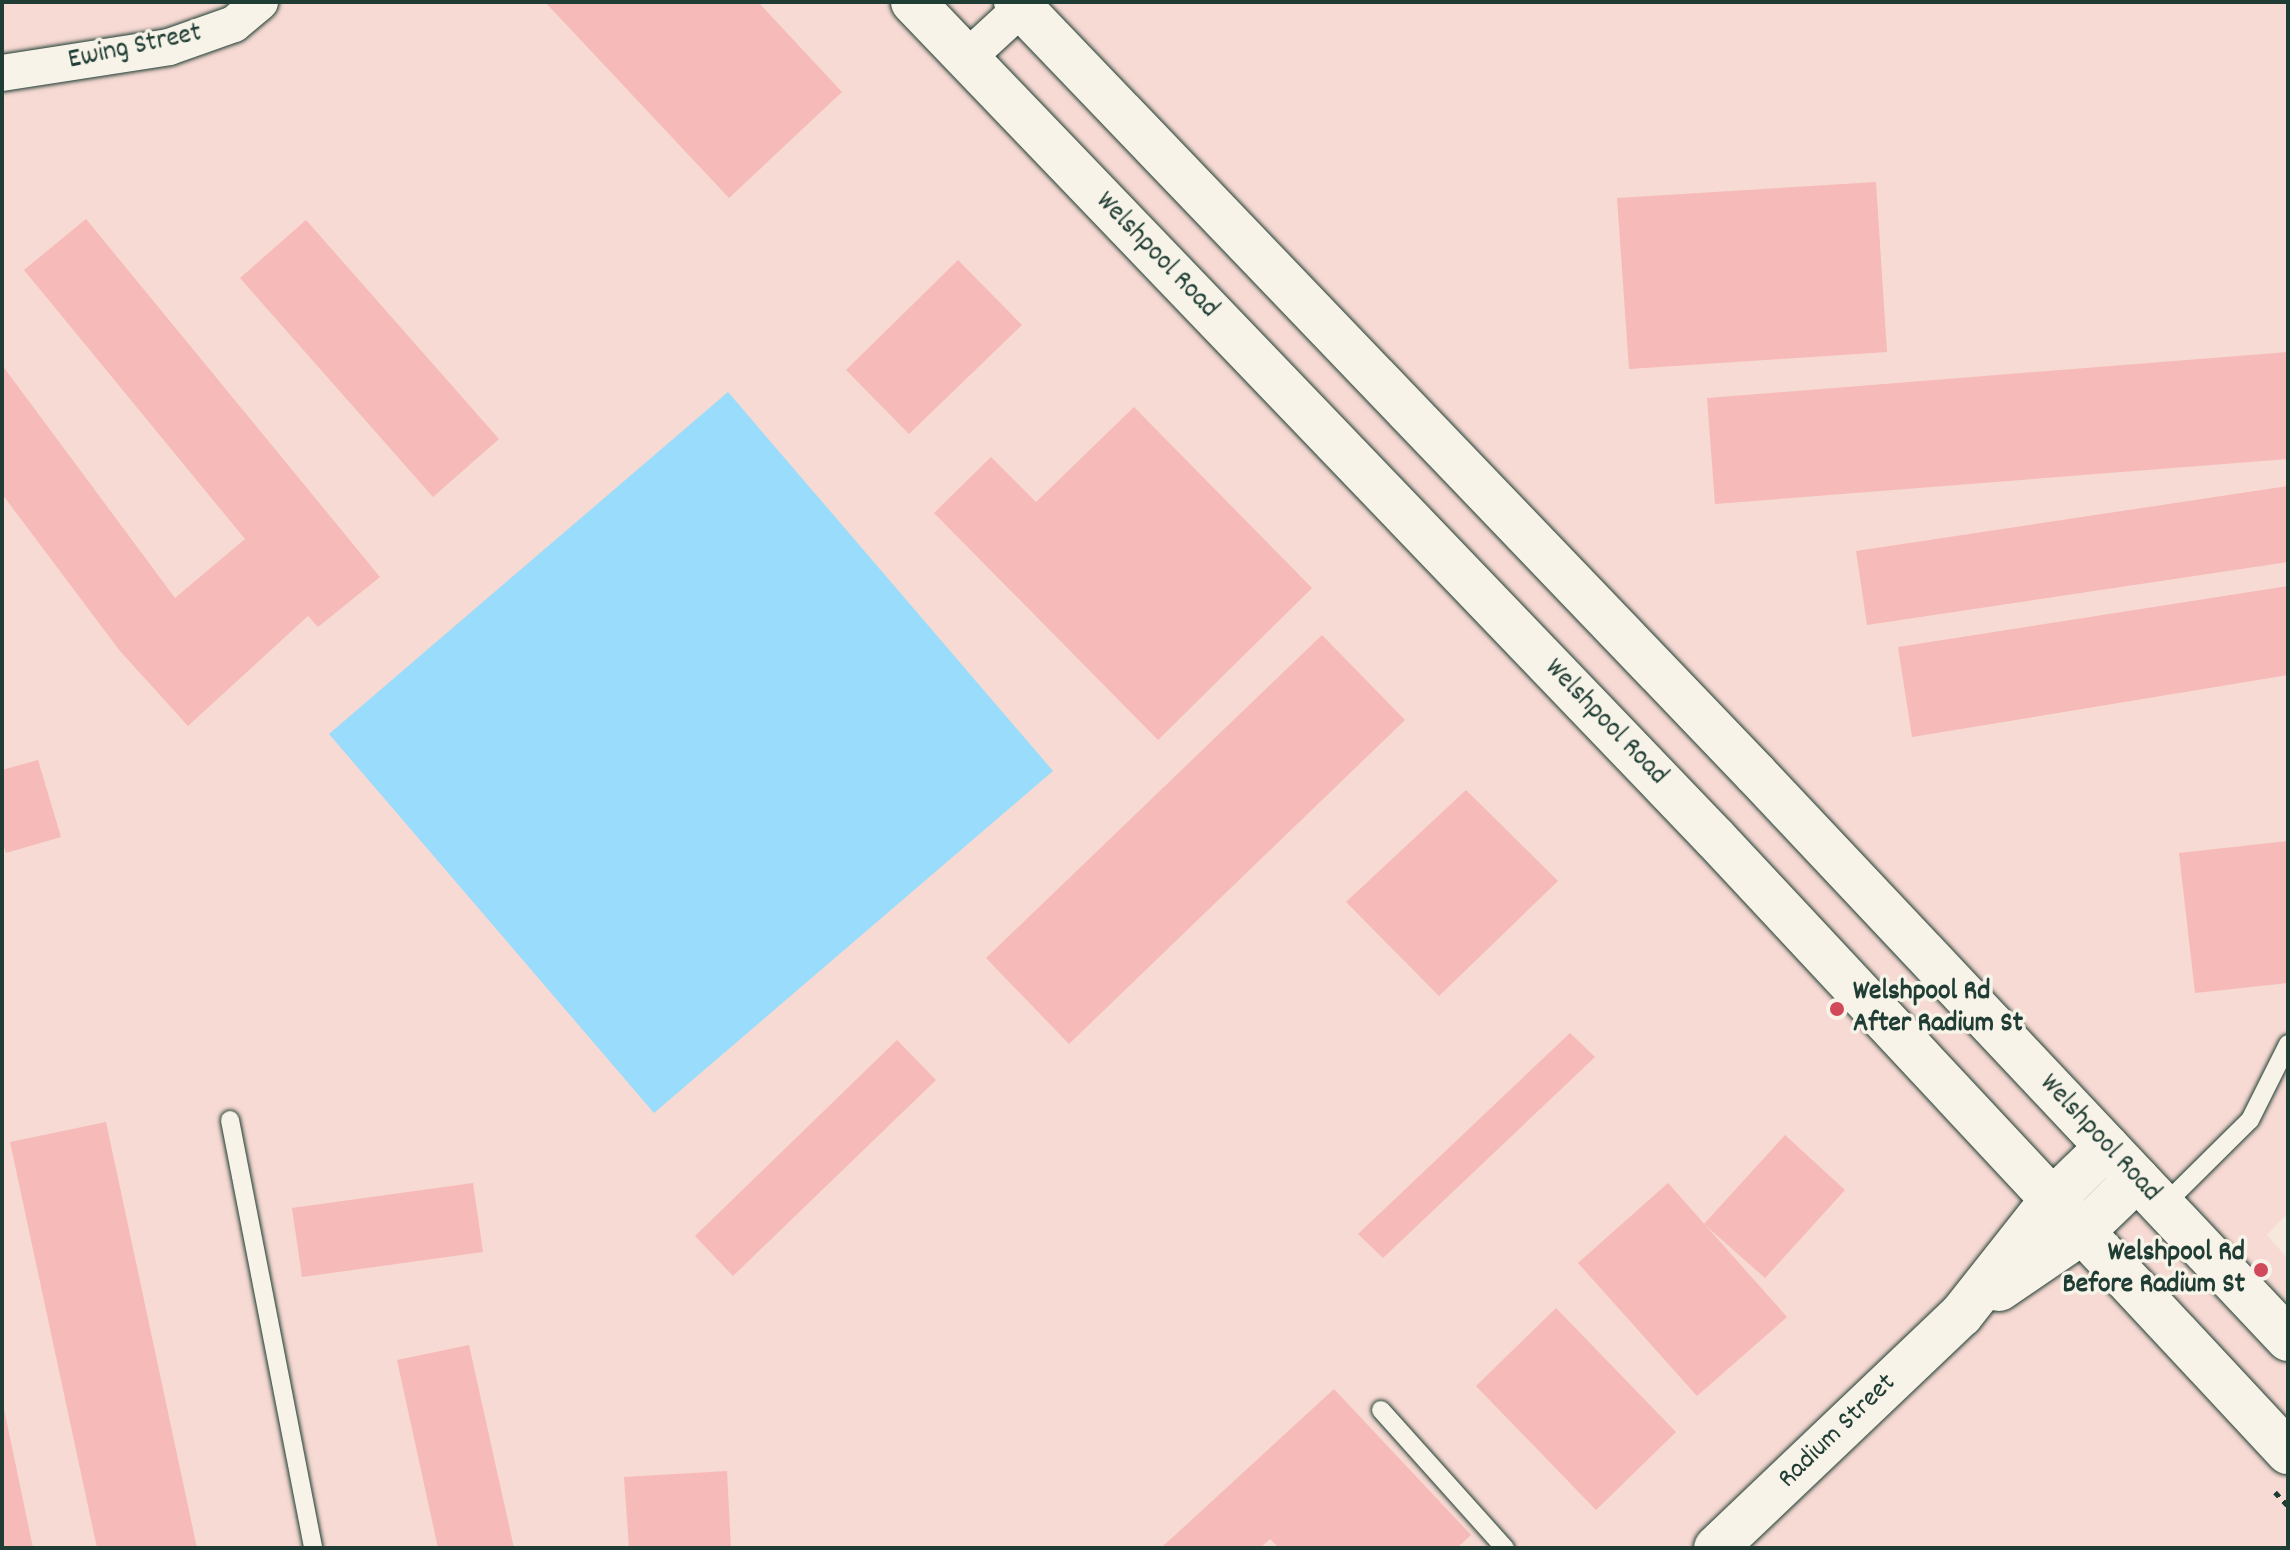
<!DOCTYPE html>
<style>
body{margin:0}
#map{position:relative;width:2290px;height:1550px;overflow:hidden;background:#f7e8de;font-family:Dekko,sans-serif}
div>[style]{position:absolute}
.built>*{inset:0;background:#f7dad3}
.water>*{inset:0;background:#99dcfb}
.building>*{inset:0;background:#f6bab8}
.path>*{height:5px;margin-top:-2.5px;transform-origin:0;background:repeating-linear-gradient(90deg,#1f3d34 0 6px,transparent 0 12px)}
.roads{filter:drop-shadow(0 0 2px #1f3d34) drop-shadow(0 0 2px #1f3d34)}
.service>*{height:18px;margin:-9px;padding:0 9px;transform-origin:9px;border-radius:9px;background:#f7f3e8}
.minor>*{height:36px;margin:-18px;padding:0 18px;transform-origin:18px;border-radius:18px;background:#f7f3e8}
.tertiary>*{height:44px;margin:-22px;padding:0 22px;transform-origin:22px;border-radius:22px;background:#f7f3e8}
.primary>*{height:44px;margin:-22px;padding:0 22px;transform-origin:22px;border-radius:22px;background:#f7f3e8}
.dots>*{width:22px;height:22px;translate:-50% -50%;box-sizing:border-box;border:4px solid #f7f3e8;border-radius:50%}
span{translate:-50% -50%;white-space:nowrap;text-align:center;line-height:1.15;-webkit-text-stroke:7px #f7f3e8;paint-order:stroke}
.street-label{font-size:28px;color:#1f3d34}
.poi-label{font-size:28px;color:#1f3d34;font-weight:700}
.left{translate:0 -50%;text-align:left}
.right{translate:-100% -50%;text-align:right}
.frame{position:absolute;inset:0;border:4px solid #1f3d34;pointer-events:none}
</style>
<div id="map">
<div class="built">
<div style="clip-path:polygon(2px 2px,2288px 2px,2288px 1213px,2267px 1235px,2288px 1259px,2288px 1548px,2px 1548px)"></div>
</div>
<div class="water">
<div style="clip-path:polygon(728px 392px,1053px 771px,654px 1113px,329px 734px)"></div>
</div>
<div class="building">
<div style="clip-path:polygon(545px 2px,758px 2px,842px 92px,729px 198px)"></div>
<div style="clip-path:polygon(1876px 182px,1887px 352px,1629px 369px,1617px 198px)"></div>
<div style="clip-path:polygon(86px 219px,380px 577px,318px 627px,308px 616px,188px 726px,120px 651px,2px 494px,2px 365px,175px 598px,245px 539px,24px 270px)"></div>
<div style="clip-path:polygon(306px 220px,499px 439px,433px 497px,240px 278px)"></div>
<div style="clip-path:polygon(958px 260px,1022px 325px,909px 434px,846px 370px)"></div>
<div style="clip-path:polygon(2288px 352px,2288px 459px,1715px 504px,1707px 398px)"></div>
<div style="clip-path:polygon(1134px 407px,1312px 588px,1158px 740px,934px 513px,991px 457px,1036px 502px)"></div>
<div style="clip-path:polygon(2288px 486px,2288px 562px,1867px 625px,1856px 551px)"></div>
<div style="clip-path:polygon(2288px 586px,2288px 675px,1912px 737px,1898px 647px)"></div>
<div style="clip-path:polygon(1322px 635px,1405px 720px,1069px 1044px,986px 958px)"></div>
<div style="clip-path:polygon(38px 760px,61px 837px,6px 853px,2px 839px,2px 770px)"></div>
<div style="clip-path:polygon(1466px 790px,1558px 881px,1439px 996px,1346px 902px)"></div>
<div style="clip-path:polygon(2288px 841px,2288px 983px,2195px 993px,2179px 853px)"></div>
<div style="clip-path:polygon(1570px 1033px,1595px 1057px,1383px 1258px,1358px 1234px)"></div>
<div style="clip-path:polygon(897px 1040px,936px 1080px,733px 1276px,695px 1236px)"></div>
<div style="clip-path:polygon(106px 1122px,197px 1548px,97px 1548px,10px 1142px)"></div>
<div style="clip-path:polygon(1785px 1135px,1845px 1190px,1765px 1278px,1704px 1224px)"></div>
<div style="clip-path:polygon(473px 1183px,483px 1252px,302px 1277px,292px 1208px)"></div>
<div style="clip-path:polygon(1668px 1183px,1787px 1317px,1697px 1396px,1578px 1263px)"></div>
<div style="clip-path:polygon(1556px 1308px,1676px 1432px,1596px 1510px,1476px 1386px)"></div>
<div style="clip-path:polygon(469px 1345px,514px 1548px,438px 1548px,397px 1360px)"></div>
<div style="clip-path:polygon(1334px 1389px,1471px 1535px,1457px 1548px,1279px 1548px,1270px 1539px,1260px 1548px,1161px 1548px)"></div>
<div style="clip-path:polygon(2px 1404px,3px 1404px,33px 1548px,2px 1548px)"></div>
<div style="clip-path:polygon(727px 1471px,731px 1548px,629px 1548px,624px 1477px)"></div>
</div>
<div class="path">
<div style="left:2275px;top:1492px;width:19px;rotate:47deg"></div>
</div>
<div class="roads">
<div class="service">
<div style="left:230px;top:1120px;width:436px;rotate:79deg"></div>
<div style="left:2163px;top:1206px;width:122px;rotate:-44.7deg"></div>
<div style="left:2250px;top:1120px;width:85px;rotate:-63.4deg"></div>
<div style="left:1381px;top:1410px;width:186px;rotate:48.1deg"></div>
</div>
<div class="minor">
<div style="left:967px;top:58px;width:83px;rotate:-42.6deg"></div>
<div style="left:2px;top:73px;width:169px;rotate:-8.8deg"></div>
<div style="left:169px;top:47px;width:69px;rotate:-19.5deg"></div>
<div style="left:234px;top:24px;width:34px;rotate:-40deg"></div>
</div>
<div class="tertiary">
<div style="left:1999px;top:1289px;width:99px;rotate:-34.3deg"></div>
<div style="left:2081px;top:1233px;width:78px;rotate:-44deg"></div>
<div style="left:1716px;top:1548px;width:338px;rotate:-43.6deg"></div>
<div style="left:1961px;top:1315px;width:145px;rotate:-51.7deg"></div>
<div style="left:2051px;top:1201px;width:78px;rotate:-44deg"></div>
</div>
<div class="primary">
<div style="left:913px;top:2px;width:1158px;rotate:46.19deg"></div>
<div style="left:1715px;top:838px;width:840px;rotate:46.98deg"></div>
<div style="left:1016px;top:2px;width:1069px;rotate:46.21deg"></div>
<div style="left:1756px;top:774px;width:776px;rotate:46.72deg"></div>
</div>
</div>
<div class="dots">
<div style="left:1837px;top:1009px;background:#d1495b"></div>
<div style="left:2261px;top:1270px;background:#d1495b"></div>
</div>
<div class="street-label">
<span style="left:135px;top:48px;rotate:-12deg">Ewing Street</span>
<span style="left:1156px;top:256px;rotate:46deg">Welshpool Road</span>
<span style="left:1605px;top:723px;rotate:46deg">Welshpool Road</span>
<span style="left:2099px;top:1139px;rotate:47deg">Welshpool Road</span>
<span style="left:1838px;top:1432px;rotate:-44deg">Radium Street</span>
</div>
<div class="poi-label">
<span class="left" style="left:1853px;top:1009px">Welshpool Rd<br>After Radium St</span>
<span class="right" style="left:2245px;top:1270px">Welshpool Rd<br>Before Radium St</span>
</div>
<div class="frame"></div>
</div>
